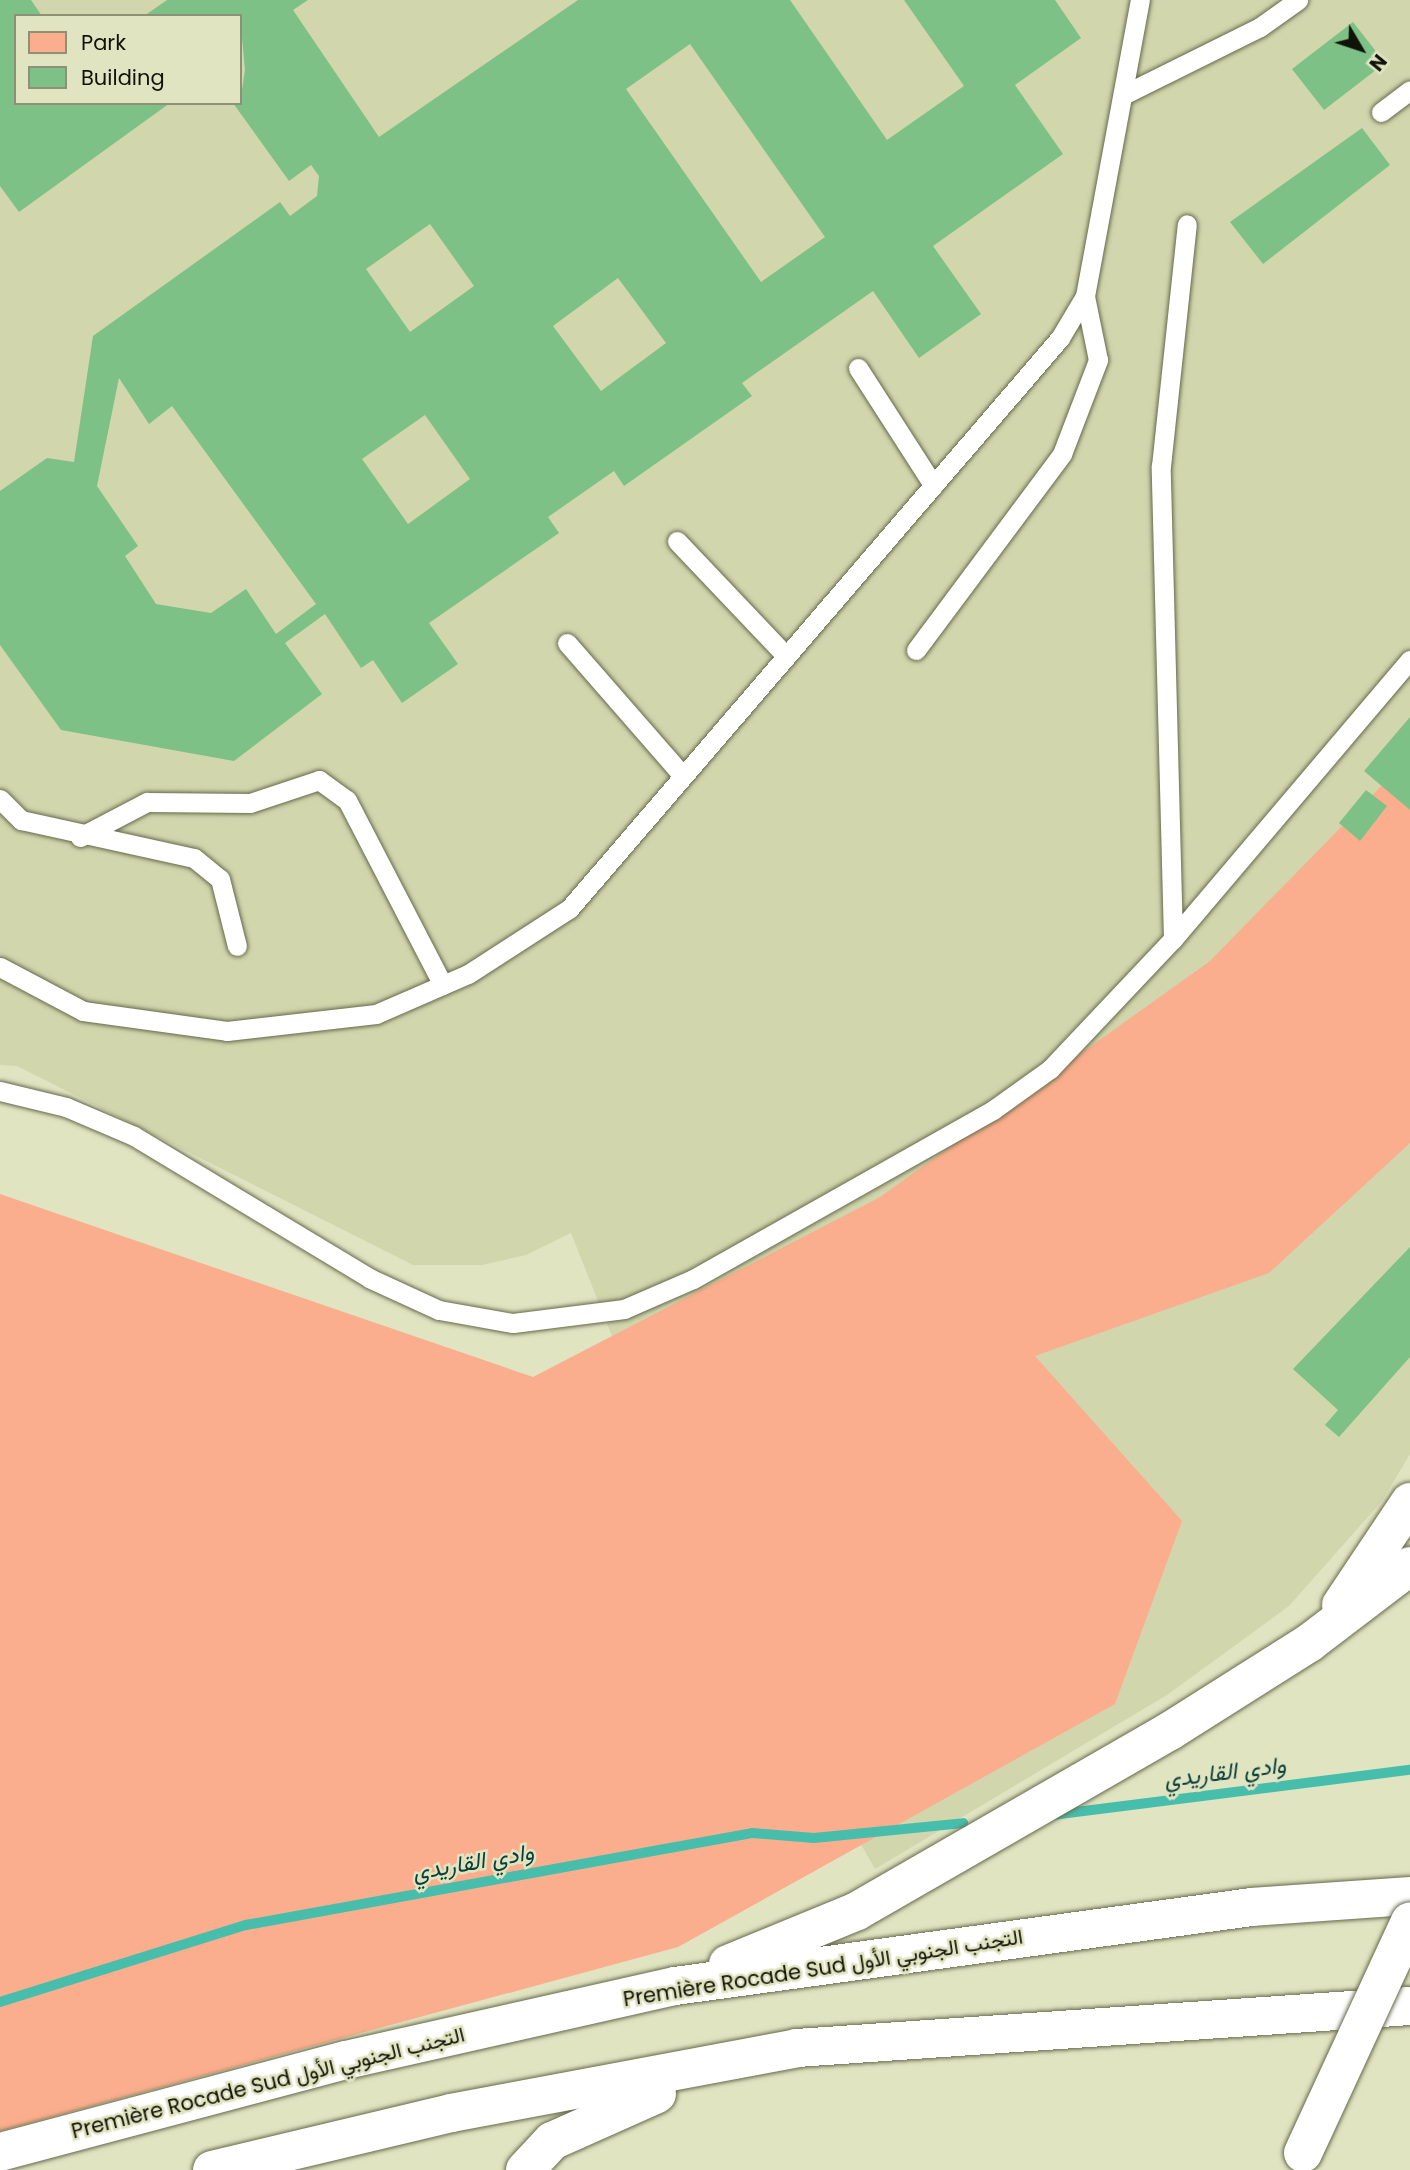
<!DOCTYPE html>
<meta charset="utf-8">
<style>
body{margin:0}
#map{position:relative;width:1410px;height:2170px;overflow:hidden;background:#e0e4c1;font-family:Poppins,Vazirmatn,sans-serif}
div>[style]{position:absolute}
.built>*{inset:0;background:#d1d6ad}
.green>*{inset:0;background:#fbae8d}
.stream>*{height:10px;margin:-5px;padding:0 5px;transform-origin:5px;border-radius:5px;background:#47beac}
.building>*{inset:0;background:#7ec186}
.roads{filter:drop-shadow(0 0 2px #666a4b) drop-shadow(0 0 2px #666a4b)}
.lane>*{height:19px;margin:-9.5px;padding:0 9.5px;transform-origin:9.5px;border-radius:9.5px;background:#fff}
.highway>*{height:38px;margin:-19px;padding:0 19px;transform-origin:19px;border-radius:19px;background:#fff}
.bridges{filter:drop-shadow(0 0 2px #666a4b) drop-shadow(0 0 2px #666a4b)}
.secondary-bridge>*{height:38px;margin:-19px;padding:0 19px;transform-origin:19px;border-radius:19px;background:#fff}
span{translate:-50% -50%;white-space:nowrap;text-align:center;line-height:1.15;-webkit-text-stroke:5px #e0e4c1;paint-order:stroke}
.street-label{font-size:21px;color:#121307}
.water-label{font-size:23px;color:#094039;font-style:italic}
.legend{position:absolute;left:14px;top:14px;width:228px;height:91px;box-sizing:border-box;background:#e0e4c1;border:2px solid #8e9077;margin:0;padding:9px 12px;list-style:none;font-size:21px;color:#121307}
.legend li{display:flex;align-items:center;gap:14px;height:35px}
.legend b{width:35px;border:2px solid #8e9077}
.north{position:absolute;left:1326px;top:14px;width:70px;height:70px;-webkit-text-stroke:5px #e0e4c1;paint-order:stroke;rotate:129deg;font-size:19px;font-weight:700;line-height:28px;text-align:center;color:#121307}
.north::after{content:'';display:block;margin:auto;width:24px;height:32px;background:#121307;clip-path:polygon(50% 0,100% 100%,50% 72%,0 100%)}
</style>
<div id="map">
<div class="built">
<div style="clip-path:polygon(evenodd,0 0,1410px 0,1410px 1454px,1382px 1501px,1289px 1606px,1167px 1695px,875px 1869px,704px 1568px,571px 1233px,526px 1255px,482px 1265px,413px 1265px,17px 1066px,0 1065px,0 0,16px 16px,240px 16px,240px 103px,16px 103px,16px 16px)"></div>
</div>
<div class="green">
<div style="clip-path:polygon(1389px 778px,1410px 796px,1410px 1143px,1269px 1273px,1035px 1356px,1182px 1521px,1115px 1704px,678px 1947px,0 2131px,0 1194px,533px 1377px,880px 1197px,1210px 961px)"></div>
</div>
<div class="stream">
<div style="left:1052px;top:1815px;width:361px;rotate:-7.2deg"></div>
<div style="left:0;top:2002px;width:258px;rotate:-17.4deg"></div>
<div style="left:246px;top:1925px;width:514px;rotate:-10.3deg"></div>
<div style="left:752px;top:1833px;width:62px;rotate:4.6deg"></div>
<div style="left:814px;top:1838px;width:150px;rotate:-5.7deg"></div>
</div>
<div class="building">
<div style="clip-path:polygon(0 0,31px 0,42px 16px,16px 16px,16px 103px,170px 103px,19px 212px,0 186px)"></div>
<div style="clip-path:polygon(evenodd,167px 0,308px 0,293px 10px,379px 137px,578px 0,790px 0,887px 140px,964px 86px,904px 0,1055px 0,1081px 38px,1015px 85px,1063px 154px,933px 246px,981px 314px,919px 358px,873px 291px,742px 383px,752px 396px,624px 486px,614px 471px,548px 517px,559px 533px,429px 623px,458px 664px,402px 703px,373px 660px,361px 668px,325px 614px,285px 643px,322px 694px,234px 761px,61px 730px,0 645px,0 491px,47px 458px,74px 462px,93px 336px,280px 202px,290px 216px,317px 196px,319px 176px,311px 165px,289px 181px,233px 103px,240px 103px,245px 70px,240px 16px,144px 16px,167px 0,690px 44px,825px 237px,761px 282px,626px 89px,690px 44px,167px 0,430px 224px,474px 286px,410px 332px,366px 269px,430px 224px,167px 0,618px 278px,666px 343px,601px 391px,553px 326px,618px 278px,167px 0,119px 378px,149px 424px,172px 406px,316px 604px,276px 634px,246px 589px,211px 613px,156px 604px,125px 556px,138px 546px,97px 486px,119px 378px,167px 0,425px 415px,470px 479px,408px 524px,362px 459px,425px 415px)"></div>
<div style="clip-path:polygon(1353px 22px,1385px 63px,1324px 110px,1292px 69px)"></div>
<div style="clip-path:polygon(1362px 128px,1390px 165px,1263px 264px,1230px 222px)"></div>
<div style="clip-path:polygon(1410px 717px,1410px 810px,1364px 771px)"></div>
<div style="clip-path:polygon(1366px 790px,1387px 806px,1360px 841px,1339px 823px)"></div>
<div style="clip-path:polygon(1410px 1247px,1410px 1357px,1339px 1437px,1325px 1425px,1338px 1410px,1293px 1369px)"></div>
</div>
<div class="roads">
<div class="lane">
<div style="left:1123px;top:95px;width:153px;rotate:-26.4deg"></div>
<div style="left:1260px;top:27px;width:47px;rotate:-35.4deg"></div>
<div style="left:1381px;top:112px;width:36px;rotate:-37deg"></div>
<div style="left:858px;top:368px;width:139px;rotate:57.3deg"></div>
<div style="left:677px;top:541px;width:158px;rotate:46.5deg"></div>
<div style="left:567px;top:643px;width:176px;rotate:48.9deg"></div>
<div style="left:916px;top:650px;width:244px;rotate:-53.3deg"></div>
<div style="left:1062px;top:454px;width:101px;rotate:-69deg"></div>
<div style="left:1098px;top:360px;width:65px;rotate:-101.5deg"></div>
<div style="left:0;top:799px;width:30px;rotate:45deg"></div>
<div style="left:21px;top:820px;width:177px;rotate:12.4deg"></div>
<div style="left:194px;top:858px;width:33px;rotate:39deg"></div>
<div style="left:220px;top:879px;width:69px;rotate:75.8deg"></div>
<div style="left:80px;top:837px;width:76px;rotate:-27.6deg"></div>
<div style="left:147px;top:802px;width:103px;rotate:0.6deg"></div>
<div style="left:250px;top:803px;width:73px;rotate:-18.4deg"></div>
<div style="left:319px;top:780px;width:34px;rotate:36deg"></div>
<div style="left:347px;top:800px;width:208px;rotate:62.6deg"></div>
<div style="left:1173px;top:939px;width:473px;rotate:-91.5deg"></div>
<div style="left:1161px;top:466px;width:243px;rotate:-83.9deg"></div>
<div style="left:0;top:967px;width:94px;rotate:27.9deg"></div>
<div style="left:83px;top:1011px;width:145px;rotate:7.9deg"></div>
<div style="left:227px;top:1031px;width:150px;rotate:-6.5deg"></div>
<div style="left:376px;top:1014px;width:100px;rotate:-23.5deg"></div>
<div style="left:468px;top:974px;width:120px;rotate:-32.8deg"></div>
<div style="left:569px;top:909px;width:753px;rotate:-49.31deg"></div>
<div style="left:1060px;top:338px;width:49px;rotate:-59.2deg"></div>
<div style="left:1085px;top:296px;width:301px;rotate:-79.5deg"></div>
<div style="left:0;top:1091px;width:68px;rotate:13.6deg"></div>
<div style="left:66px;top:1107px;width:74px;rotate:23.1deg"></div>
<div style="left:134px;top:1136px;width:275px;rotate:31.1deg"></div>
<div style="left:369px;top:1278px;width:77px;rotate:24.6deg"></div>
<div style="left:439px;top:1310px;width:75px;rotate:10deg"></div>
<div style="left:513px;top:1323px;width:112px;rotate:-7.2deg"></div>
<div style="left:624px;top:1309px;width:75px;rotate:-23.5deg"></div>
<div style="left:693px;top:1279px;width:344px;rotate:-29.4deg"></div>
<div style="left:993px;top:1110px;width:70px;rotate:-35.7deg"></div>
<div style="left:1050px;top:1069px;width:179px;rotate:-46.6deg"></div>
<div style="left:1173px;top:939px;width:366px;rotate:-49.7deg"></div>
</div>
<div class="highway">
<div style="left:1341px;top:1605px;width:124px;rotate:-56.2deg"></div>
<div style="left:728px;top:1964px;width:139px;rotate:-22.3deg"></div>
<div style="left:857px;top:1911px;width:361px;rotate:-29.9deg"></div>
<div style="left:1170px;top:1731px;width:165px;rotate:-32.3deg"></div>
<div style="left:1309px;top:1643px;width:127px;rotate:-37.3deg"></div>
<div style="left:0;top:2152px;width:358px;rotate:-14.9deg"></div>
<div style="left:346px;top:2060px;width:337px;rotate:-12.7deg"></div>
<div style="left:675px;top:1986px;width:582px;rotate:-7.8deg"></div>
<div style="left:1252px;top:1907px;width:158px;rotate:-4deg"></div>
<div style="left:212px;top:2170px;width:246px;rotate:-13.4deg"></div>
<div style="left:451px;top:2113px;width:352px;rotate:-10.6deg"></div>
<div style="left:797px;top:2048px;width:614px;rotate:-3.92deg"></div>
<div style="left:525px;top:2170px;width:40px;rotate:-47deg"></div>
<div style="left:552px;top:2141px;width:115px;rotate:-24.1deg"></div>
</div>
</div>
<div class="bridges">
<div class="secondary-bridge">
<div style="left:1303px;top:2153px;width:255px;rotate:-65.2deg"></div>
</div>
</div>
<div class="street-label">
<span style="left:823px;top:1968px;rotate:-9deg">Première Rocade Sud التجنب الجنوبي الأول</span>
<span style="left:268px;top:2083px;rotate:-14deg">Première Rocade Sud التجنب الجنوبي الأول</span>
</div>
<div class="water-label">
<span style="left:1225px;top:1772px;rotate:-7deg">وادي القاريدي</span>
<span style="left:473px;top:1862px;rotate:-10deg">وادي القاريدي</span>
</div>
<ul class="legend">
<li><b style="height:19px;background:#fbae8d"></b>Park</li>
<li><b style="height:19px;background:#7ec186"></b>Building</li>
</ul>
<div class="north">N</div>
</div>
